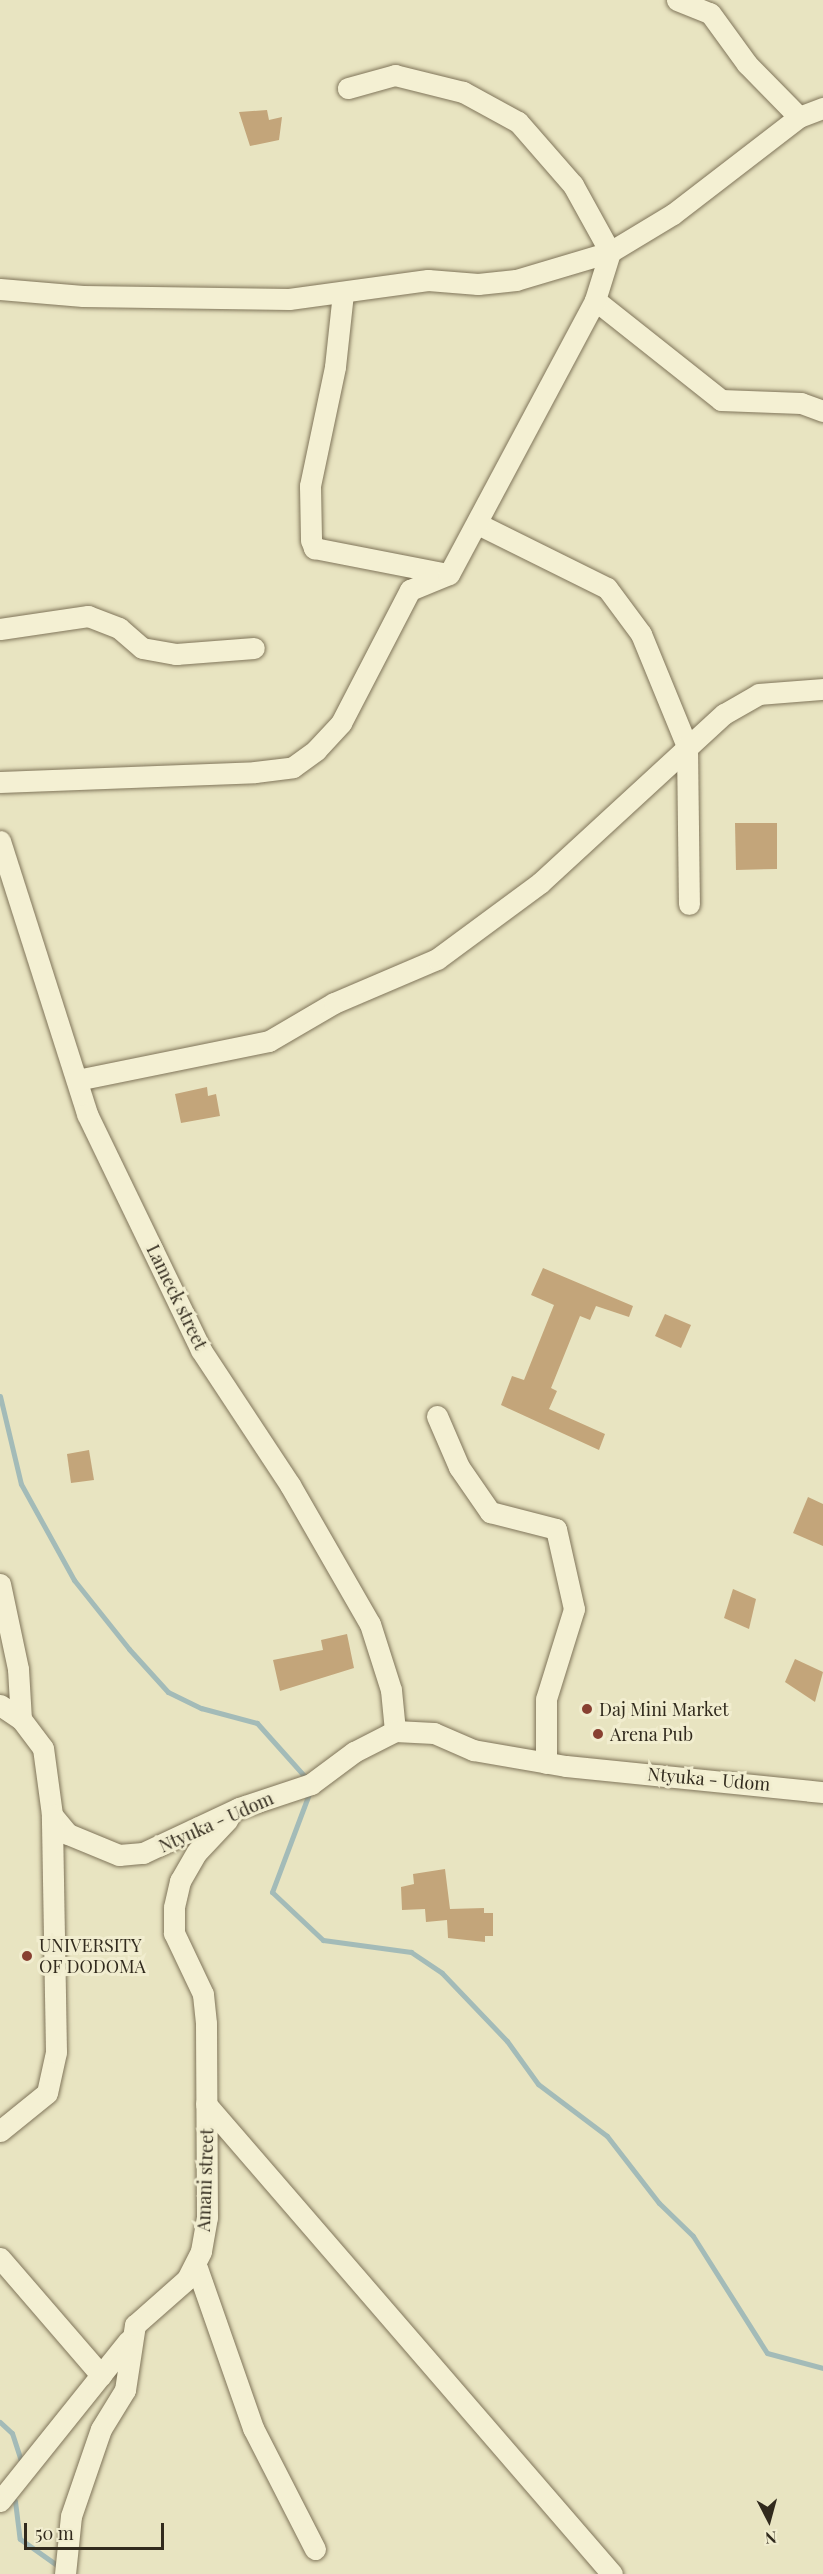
<!DOCTYPE html>
<style>
body{margin:0}
#map{position:relative;width:823px;height:2574px;overflow:hidden;background:#e8e4c1;font-family:"Playfair Display",serif}
div>[style]{position:absolute}
.stream>*{height:5px;margin:-2.5px;padding:0 2.5px;transform-origin:2.5px;border-radius:2.5px;background:#a3bbb8}
.building>*{inset:0;background:#c3a57a}
.roads{filter:drop-shadow(0 0 2px #80755a) drop-shadow(0 0 2px #80755a)}
.minor>*{height:21px;margin:-10.5px;padding:0 10.5px;transform-origin:10.5px;border-radius:10.5px;background:#f4f0d3}
.dots>*{width:16px;height:16px;translate:-50% -50%;box-sizing:border-box;border:3px solid #f1edcf;border-radius:50%}
span{translate:-50% -50%;white-space:nowrap;text-align:center;line-height:1.15;-webkit-text-stroke:6px #f1edcf;paint-order:stroke}
.street-label{font-size:18px;color:#312a1d}
.poi-label{font-size:18px;color:#312a1d}
.left{translate:0 -50%;text-align:left}
.north{position:absolute;left:739px;top:2490px;width:60px;height:60px;-webkit-text-stroke:4px #f1edcf;paint-order:stroke;rotate:174deg;font-size:16px;font-weight:700;line-height:24px;text-align:center;color:#312a1d}
.north::after{content:'';display:block;margin:auto;width:21px;height:27px;background:#312a1d;clip-path:polygon(50% 0,100% 100%,50% 72%,0 100%)}
.scale{position:absolute;left:24px;top:2523px;width:140px;height:27px;box-sizing:border-box;border:3px solid #312a1d;border-top:0;padding-left:8px;font-size:18px;line-height:21px;white-space:nowrap;color:#312a1d;-webkit-text-stroke:4px #f1edcf;paint-order:stroke}
</style>
<div id="map">
<div class="stream">
<div style="left:0;top:1396px;width:90px;rotate:76.6deg"></div>
<div style="left:21px;top:1484px;width:110px;rotate:61.1deg"></div>
<div style="left:74px;top:1580px;width:88px;rotate:51.4deg"></div>
<div style="left:129px;top:1649px;width:58px;rotate:47.8deg"></div>
<div style="left:168px;top:1692px;width:37px;rotate:26deg"></div>
<div style="left:201px;top:1708px;width:58px;rotate:15deg"></div>
<div style="left:257px;top:1723px;width:76px;rotate:48.2deg"></div>
<div style="left:310px;top:1791px;width:108px;rotate:110.6deg"></div>
<div style="left:272px;top:1892px;width:70px;rotate:43.3deg"></div>
<div style="left:323px;top:1940px;width:89px;rotate:7.8deg"></div>
<div style="left:411px;top:1952px;width:37px;rotate:34deg"></div>
<div style="left:442px;top:1973px;width:94px;rotate:46.3deg"></div>
<div style="left:507px;top:2041px;width:53px;rotate:54.2deg"></div>
<div style="left:538px;top:2084px;width:86px;rotate:37deg"></div>
<div style="left:607px;top:2136px;width:85px;rotate:52.2deg"></div>
<div style="left:659px;top:2203px;width:47px;rotate:44.1deg"></div>
<div style="left:693px;top:2236px;width:138px;rotate:57.7deg"></div>
<div style="left:767px;top:2353px;width:58px;rotate:15deg"></div>
<div style="left:0;top:2422px;width:16px;rotate:43deg"></div>
<div style="left:12px;top:2433px;width:33px;rotate:72deg"></div>
<div style="left:15px;top:2501px;width:38px;rotate:83deg"></div>
<div style="left:20px;top:2539px;width:50px;rotate:35.3deg"></div>
</div>
<div class="building">
<div style="clip-path:polygon(267px 110px,269px 120px,282px 117px,279px 140px,250px 146px,239px 112px)"></div>
<div style="clip-path:polygon(735px 823px,777px 823px,777px 869px,736px 870px)"></div>
<div style="clip-path:polygon(207px 1087px,208px 1096px,216px 1094px,220px 1116px,181px 1123px,175px 1094px)"></div>
<div style="clip-path:polygon(543px 1268px,633px 1306px,629px 1317px,596px 1306px,590px 1320px,580px 1316px,551px 1388px,557px 1391px,549px 1409px,605px 1434px,599px 1450px,501px 1405px,512px 1376px,524px 1380px,554px 1305px,531px 1295px)"></div>
<div style="clip-path:polygon(665px 1314px,691px 1325px,681px 1348px,655px 1336px)"></div>
<div style="clip-path:polygon(89px 1450px,94px 1480px,71px 1483px,67px 1454px)"></div>
<div style="clip-path:polygon(808px 1497px,823px 1504px,823px 1546px,793px 1533px)"></div>
<div style="clip-path:polygon(733px 1589px,756px 1599px,749px 1629px,724px 1618px)"></div>
<div style="clip-path:polygon(347px 1634px,354px 1668px,280px 1691px,273px 1660px,323px 1650px,321px 1640px)"></div>
<div style="clip-path:polygon(795px 1659px,823px 1672px,815px 1702px,785px 1682px)"></div>
<div style="clip-path:polygon(445px 1869px,450px 1909px,484px 1908px,484px 1913px,493px 1913px,493px 1936px,485px 1936px,485px 1942px,448px 1938px,447px 1920px,426px 1922px,425px 1909px,402px 1910px,401px 1887px,414px 1884px,413px 1874px)"></div>
</div>
<div class="roads">
<div class="minor">
<div style="left:677px;top:0;width:35px;rotate:22deg"></div>
<div style="left:710px;top:13px;width:63px;rotate:54deg"></div>
<div style="left:747px;top:64px;width:74px;rotate:45.5deg"></div>
<div style="left:0;top:289px;width:83px;rotate:4.8deg"></div>
<div style="left:83px;top:296px;width:206px;rotate:0.8deg"></div>
<div style="left:289px;top:299px;width:140px;rotate:-7.8deg"></div>
<div style="left:428px;top:280px;width:50px;rotate:4.6deg"></div>
<div style="left:478px;top:284px;width:38px;rotate:-6deg"></div>
<div style="left:516px;top:280px;width:98px;rotate:-16.6deg"></div>
<div style="left:610px;top:252px;width:74px;rotate:-31.1deg"></div>
<div style="left:673px;top:214px;width:159px;rotate:-37.6deg"></div>
<div style="left:799px;top:117px;width:26px;rotate:-21deg"></div>
<div style="left:343px;top:293px;width:74px;rotate:96.2deg"></div>
<div style="left:335px;top:367px;width:122px;rotate:101.9deg"></div>
<div style="left:310px;top:486px;width:54px;rotate:88.9deg"></div>
<div style="left:311px;top:540px;width:9px;rotate:69deg"></div>
<div style="left:314px;top:548px;width:136px;rotate:11deg"></div>
<div style="left:595px;top:300px;width:161px;rotate:38.4deg"></div>
<div style="left:721px;top:400px;width:80px;rotate:2.1deg"></div>
<div style="left:801px;top:403px;width:23px;rotate:20deg"></div>
<div style="left:478px;top:524px;width:144px;rotate:26.4deg"></div>
<div style="left:607px;top:588px;width:57px;rotate:53.5deg"></div>
<div style="left:641px;top:634px;width:121px;rotate:67.7deg"></div>
<div style="left:687px;top:746px;width:158px;rotate:89.3deg"></div>
<div style="left:0;top:629px;width:89px;rotate:-8.4deg"></div>
<div style="left:88px;top:616px;width:33px;rotate:21deg"></div>
<div style="left:119px;top:628px;width:30px;rotate:41deg"></div>
<div style="left:142px;top:648px;width:35px;rotate:10deg"></div>
<div style="left:176px;top:654px;width:78px;rotate:-4.4deg"></div>
<div style="left:0;top:782px;width:255px;rotate:-2.2deg"></div>
<div style="left:255px;top:772px;width:38px;rotate:-7deg"></div>
<div style="left:293px;top:767px;width:29px;rotate:-36deg"></div>
<div style="left:316px;top:750px;width:37px;rotate:-47deg"></div>
<div style="left:341px;top:723px;width:150px;rotate:-62.6deg"></div>
<div style="left:410px;top:590px;width:42px;rotate:-22.3deg"></div>
<div style="left:449px;top:574px;width:310px;rotate:-61.9deg"></div>
<div style="left:595px;top:300px;width:50px;rotate:-72.6deg"></div>
<div style="left:610px;top:252px;width:77px;rotate:-118.9deg"></div>
<div style="left:573px;top:185px;width:84px;rotate:-131.1deg"></div>
<div style="left:518px;top:122px;width:63px;rotate:-151.4deg"></div>
<div style="left:463px;top:92px;width:70px;rotate:-166deg"></div>
<div style="left:395px;top:75px;width:49px;rotate:164.5deg"></div>
<div style="left:0;top:841px;width:287px;rotate:72.3deg"></div>
<div style="left:87px;top:1114px;width:262px;rotate:64.2deg"></div>
<div style="left:201px;top:1350px;width:162px;rotate:56.6deg"></div>
<div style="left:290px;top:1485px;width:160px;rotate:60.1deg"></div>
<div style="left:370px;top:1624px;width:69px;rotate:72.3deg"></div>
<div style="left:391px;top:1690px;width:41px;rotate:84.4deg"></div>
<div style="left:77px;top:1080px;width:196px;rotate:-11.5deg"></div>
<div style="left:269px;top:1041px;width:75px;rotate:-30.3deg"></div>
<div style="left:334px;top:1003px;width:112px;rotate:-23.1deg"></div>
<div style="left:437px;top:959px;width:128px;rotate:-36.4deg"></div>
<div style="left:540px;top:883px;width:250px;rotate:-42.6deg"></div>
<div style="left:724px;top:714px;width:40px;rotate:-29.7deg"></div>
<div style="left:759px;top:694px;width:64px;rotate:-4.5deg"></div>
<div style="left:437px;top:1416px;width:56px;rotate:66.7deg"></div>
<div style="left:459px;top:1467px;width:55px;rotate:55.4deg"></div>
<div style="left:490px;top:1512px;width:68px;rotate:14.4deg"></div>
<div style="left:556px;top:1529px;width:82px;rotate:77.3deg"></div>
<div style="left:574px;top:1609px;width:94px;rotate:107.3deg"></div>
<div style="left:546px;top:1699px;width:64px;rotate:90deg"></div>
<div style="left:0;top:1584px;width:87px;rotate:78deg"></div>
<div style="left:18px;top:1669px;width:50px;rotate:86.6deg"></div>
<div style="left:0;top:1705px;width:25px;rotate:34deg"></div>
<div style="left:21px;top:1719px;width:36px;rotate:53deg"></div>
<div style="left:43px;top:1748px;width:68px;rotate:82.3deg"></div>
<div style="left:52px;top:1815px;width:25px;rotate:50deg"></div>
<div style="left:68px;top:1834px;width:55px;rotate:22.4deg"></div>
<div style="left:119px;top:1855px;width:24px;rotate:-5deg"></div>
<div style="left:143px;top:1853px;width:106px;rotate:-25.1deg"></div>
<div style="left:239px;top:1808px;width:76px;rotate:-18.4deg"></div>
<div style="left:311px;top:1784px;width:54px;rotate:-36.7deg"></div>
<div style="left:354px;top:1752px;width:46px;rotate:-27.1deg"></div>
<div style="left:395px;top:1731px;width:39px;rotate:3deg"></div>
<div style="left:434px;top:1733px;width:43px;rotate:23.6deg"></div>
<div style="left:473px;top:1750px;width:94px;rotate:9.8deg"></div>
<div style="left:566px;top:1766px;width:258px;rotate:5.8deg"></div>
<div style="left:206px;top:2104px;width:621px;rotate:49.18deg"></div>
<div style="left:0;top:2131px;width:60px;rotate:-39deg"></div>
<div style="left:47px;top:2093px;width:42px;rotate:-77.6deg"></div>
<div style="left:56px;top:2052px;width:237px;rotate:-91deg"></div>
<div style="left:0;top:2258px;width:155px;rotate:49.2deg"></div>
<div style="left:197px;top:2268px;width:170px;rotate:70.7deg"></div>
<div style="left:253px;top:2428px;width:136px;rotate:62.9deg"></div>
<div style="left:0;top:2501px;width:205px;rotate:-51.3deg"></div>
<div style="left:65px;top:2574px;width:58px;rotate:-84.1deg"></div>
<div style="left:71px;top:2516px;width:92px;rotate:-71deg"></div>
<div style="left:101px;top:2429px;width:46px;rotate:-58.4deg"></div>
<div style="left:125px;top:2390px;width:66px;rotate:-81.3deg"></div>
<div style="left:135px;top:2325px;width:69px;rotate:-41.5deg"></div>
<div style="left:187px;top:2279px;width:31px;rotate:-63deg"></div>
<div style="left:201px;top:2251px;width:35px;rotate:-80deg"></div>
<div style="left:207px;top:2217px;width:194px;rotate:-90.3deg"></div>
<div style="left:206px;top:2023px;width:29px;rotate:-96deg"></div>
<div style="left:203px;top:1994px;width:68px;rotate:-115.4deg"></div>
<div style="left:174px;top:1933px;width:26px;rotate:-90deg"></div>
<div style="left:174px;top:1907px;width:27px;rotate:-77deg"></div>
<div style="left:180px;top:1881px;width:34px;rotate:-60deg"></div>
<div style="left:197px;top:1852px;width:45px;rotate:-46.8deg"></div>
</div>
</div>
<div class="dots">
<div style="left:587px;top:1709px;background:#884031"></div>
<div style="left:598px;top:1734px;background:#884031"></div>
<div style="left:27px;top:1956px;background:#884031"></div>
</div>
<div class="street-label">
<span style="left:177px;top:1297px;rotate:64deg">Lameck street</span>
<span style="left:709px;top:1779px;rotate:5deg">Ntyuka - Udom</span>
<span style="left:216px;top:1822px;rotate:-24deg">Ntyuka - Udom</span>
<span style="left:205px;top:2180px;rotate:-88deg">Amani street</span>
</div>
<div class="poi-label">
<span class="left" style="left:599px;top:1709px">Daj Mini Market</span>
<span class="left" style="left:610px;top:1734px">Arena Pub</span>
<span class="left" style="left:39px;top:1956px">UNIVERSITY<br>OF DODOMA</span>
</div>
<div class="north">N</div>
<div class="scale">50 m</div>
</div>
